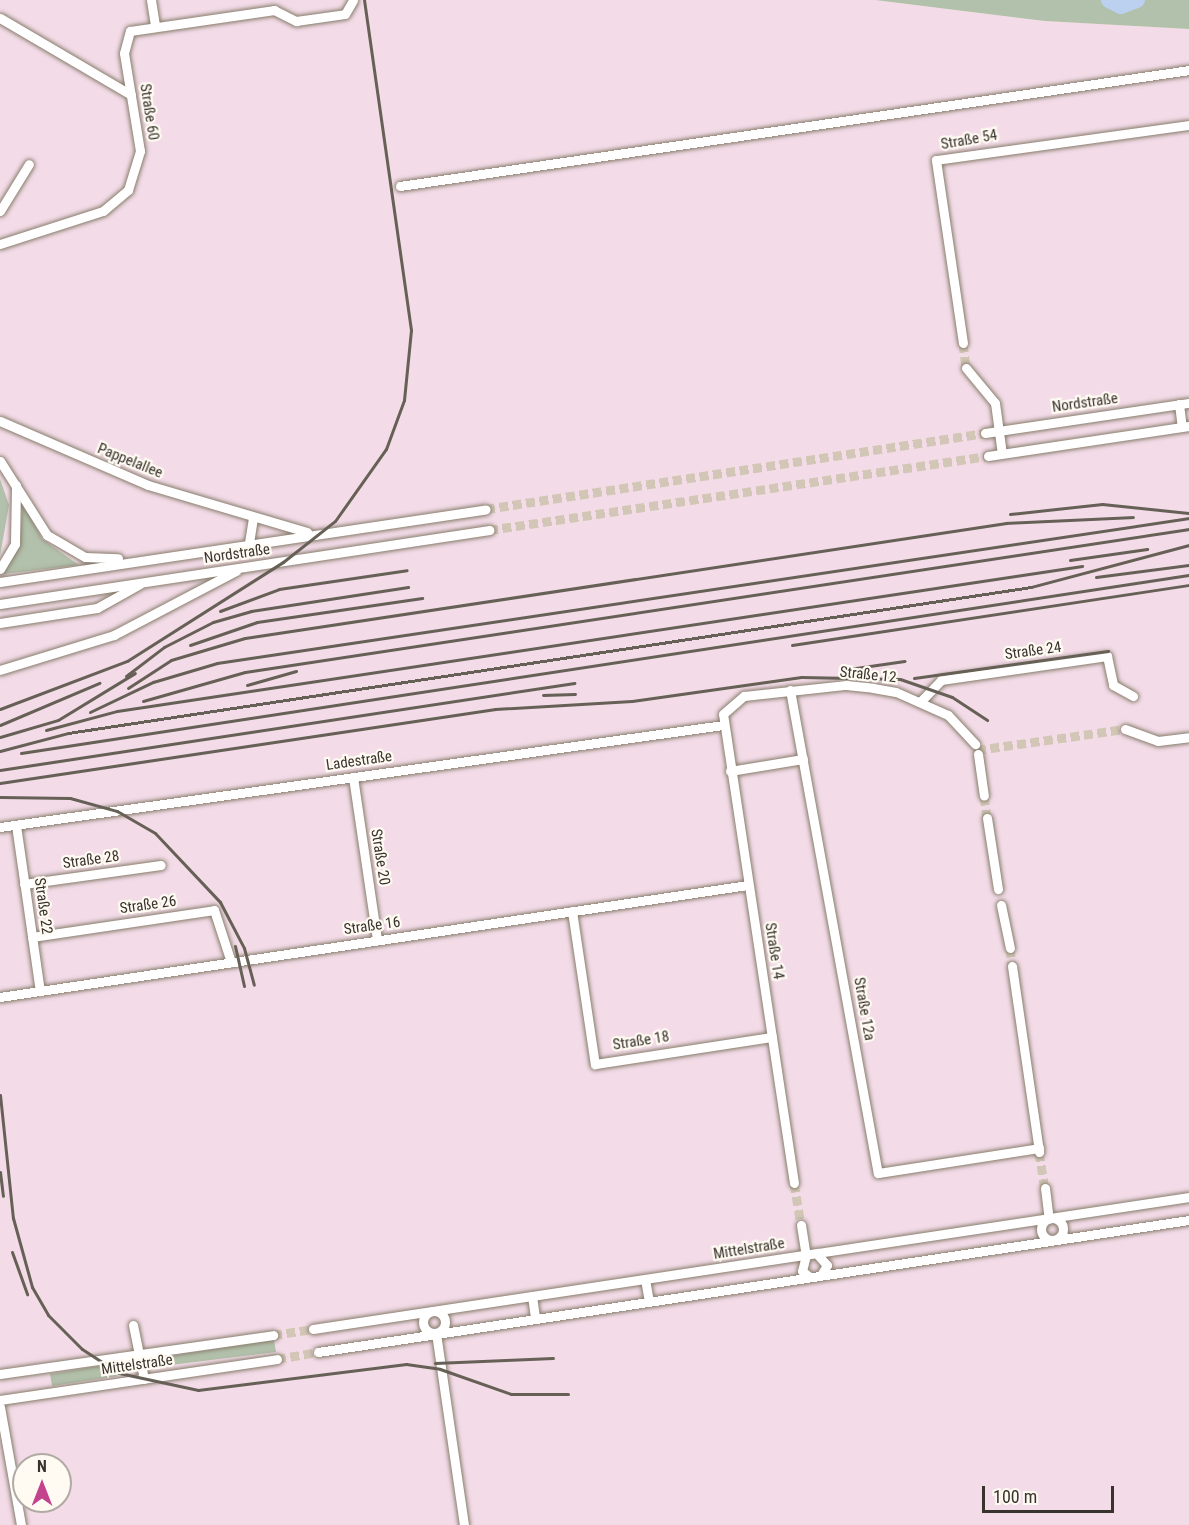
<!DOCTYPE html>
<meta charset="utf-8">
<style>
body{margin:0}
#map{position:relative;width:1189px;height:1525px;overflow:hidden;background:#f8ecd9;font-family:"Roboto Condensed",sans-serif}
div>[style]{position:absolute}
.industrial>*{inset:0;background:#f3dce8}
.green>*{inset:0;background:#b2c1ab}
.river>*{height:16px;margin:-8px;padding:0 8px;transform-origin:8px;border-radius:8px;background:#bcd1f0}
.minor-tunnel>*{height:9px;margin-top:-4.5px;transform-origin:0;background:repeating-linear-gradient(90deg,#d2c7b6 0 9px,transparent 0 13.5px)}
.roads{filter:drop-shadow(0 0 2px #887d6c) drop-shadow(0 0 2px #887d6c)}
.minor>*{height:9px;margin:-4.5px;padding:0 4.5px;transform-origin:4.5px;border-radius:4.5px;background:#fff}
.minor>.ring{margin:-4.5px;padding:0;box-sizing:content-box;background:none;border:9px solid #fff;border-radius:50%}
.rail>*{height:3px;margin:-1.5px;padding:0 1.5px;transform-origin:1.5px;border-radius:1.5px;background:#676056}
span{translate:-50% -50%;white-space:nowrap;text-align:center;line-height:1.15;-webkit-text-stroke:4.5px #fffaf2;paint-order:stroke}
.street-label{font-size:15px;color:#38332c}
.north{position:absolute;left:12px;top:1453px;width:60px;height:60px;box-sizing:border-box;background:#fffaf2;border:2px solid #afaaa3;border-radius:50%;rotate:0deg;font-size:16px;font-weight:700;line-height:24px;text-align:center;color:#38332c}
.north::after{content:'';display:block;margin:auto;width:21px;height:27px;background:#c4438d;clip-path:polygon(50% 0,100% 100%,50% 72%,0 100%)}
.scale{position:absolute;left:982px;top:1486px;width:132px;height:27px;box-sizing:border-box;border:3px solid #38332c;border-top:0;padding-left:8px;font-size:18px;line-height:21px;white-space:nowrap;color:#38332c;-webkit-text-stroke:4px #fffaf2;paint-order:stroke}
</style>
<div id="map">
<div class="industrial">
<div style="clip-path:polygon(evenodd,0 0,875px 0,1045px 21px,1189px 29px,1189px 1525px,0 1525px,0 0,24px 1465px,60px 1465px,60px 1501px,24px 1501px,24px 1465px)"></div>
</div>
<div class="green">
<div style="clip-path:polygon(875px 0,1189px 0,1189px 29px,1045px 21px)"></div>
<div style="clip-path:polygon(0 479px,9px 505px,0 556px)"></div>
<div style="clip-path:polygon(23px 503px,42px 539px,79px 565px,4px 574px,19px 544px)"></div>
<div style="clip-path:polygon(274px 1340px,276px 1352px,154px 1367px,156px 1358px)"></div>
<div style="clip-path:polygon(99px 1366px,118px 1376px,52px 1386px,50px 1374px)"></div>
</div>
<div class="river">
<div style="left:1109px;top:0;width:13px;rotate:27deg"></div>
<div style="left:1121px;top:6px;width:17px;rotate:-21deg"></div>
</div>
<div class="minor-tunnel">
<div style="left:963px;top:343px;width:25px;rotate:83deg"></div>
<div style="left:486px;top:509px;width:505px;rotate:-8.66deg"></div>
<div style="left:489px;top:530px;width:504px;rotate:-8.44deg"></div>
<div style="left:977px;top:750px;width:149px;rotate:-8.1deg"></div>
<div style="left:984px;top:796px;width:22px;rotate:82deg"></div>
<div style="left:1010px;top:948px;width:18px;rotate:84deg"></div>
<div style="left:1039px;top:1152px;width:36px;rotate:81deg"></div>
<div style="left:794px;top:1183px;width:43px;rotate:80.5deg"></div>
<div style="left:273px;top:1335px;width:40px;rotate:-8.5deg"></div>
<div style="left:277px;top:1359px;width:42px;rotate:-9.7deg"></div>
</div>
<div class="roads">
<div class="minor">
<div style="left:151px;top:0;width:25px;rotate:81deg"></div>
<div style="left:0;top:18px;width:152px;rotate:30.4deg"></div>
<div style="left:400px;top:186px;width:797px;rotate:-8.36deg"></div>
<div style="left:0;top:211px;width:55px;rotate:-58.3deg"></div>
<div style="left:0;top:244px;width:108px;rotate:-17.8deg"></div>
<div style="left:103px;top:211px;width:33px;rotate:-40deg"></div>
<div style="left:128px;top:190px;width:41px;rotate:-72.9deg"></div>
<div style="left:140px;top:151px;width:99px;rotate:-99.3deg"></div>
<div style="left:124px;top:53px;width:23px;rotate:-75deg"></div>
<div style="left:130px;top:31px;width:146px;rotate:-8.3deg"></div>
<div style="left:274px;top:10px;width:25px;rotate:27deg"></div>
<div style="left:296px;top:21px;width:49px;rotate:-8.1deg"></div>
<div style="left:345px;top:14px;width:16px;rotate:-60deg"></div>
<div style="left:963px;top:343px;width:185px;rotate:-98.4deg"></div>
<div style="left:936px;top:160px;width:255px;rotate:-7.9deg"></div>
<div style="left:966px;top:368px;width:45px;rotate:50.4deg"></div>
<div style="left:995px;top:403px;width:51px;rotate:82.2deg"></div>
<div style="left:1179px;top:404px;width:23px;rotate:83deg"></div>
<div style="left:0;top:421px;width:161px;rotate:23.4deg"></div>
<div style="left:148px;top:485px;width:166px;rotate:16.5deg"></div>
<div style="left:985px;top:433px;width:206px;rotate:-8.4deg"></div>
<div style="left:988px;top:456px;width:203px;rotate:-8.5deg"></div>
<div style="left:0;top:461px;width:88px;rotate:57.6deg"></div>
<div style="left:47px;top:535px;width:44px;rotate:30.1deg"></div>
<div style="left:85px;top:557px;width:33px;rotate:2deg"></div>
<div style="left:249px;top:543px;width:25px;rotate:-81deg"></div>
<div style="left:0;top:569px;width:29px;rotate:-59deg"></div>
<div style="left:15px;top:544px;width:59px;rotate:-89deg"></div>
<div style="left:0;top:582px;width:491px;rotate:-8.5deg"></div>
<div style="left:0;top:604px;width:495px;rotate:-8.6deg"></div>
<div style="left:0;top:623px;width:98px;rotate:-8.8deg"></div>
<div style="left:97px;top:608px;width:49px;rotate:-29.2deg"></div>
<div style="left:0;top:670px;width:119px;rotate:-17.1deg"></div>
<div style="left:114px;top:635px;width:138px;rotate:-27.7deg"></div>
<div style="left:790px;top:690px;width:491px;rotate:79.7deg"></div>
<div style="left:878px;top:1173px;width:163px;rotate:-8.8deg"></div>
<div style="left:921px;top:701px;width:29px;rotate:-46deg"></div>
<div style="left:941px;top:680px;width:168px;rotate:-8.2deg"></div>
<div style="left:1107px;top:656px;width:30px;rotate:78deg"></div>
<div style="left:1113px;top:685px;width:23px;rotate:29deg"></div>
<div style="left:1125px;top:729px;width:35px;rotate:20deg"></div>
<div style="left:1158px;top:741px;width:31px;rotate:-7deg"></div>
<div style="left:978px;top:754px;width:42px;rotate:81.9deg"></div>
<div style="left:730px;top:771px;width:74px;rotate:-9.3deg"></div>
<div style="left:353px;top:777px;width:165px;rotate:81.6deg"></div>
<div style="left:987px;top:818px;width:72px;rotate:81.2deg"></div>
<div style="left:16px;top:825px;width:168px;rotate:81.8deg"></div>
<div style="left:0;top:827px;width:730px;rotate:-8.03deg"></div>
<div style="left:24px;top:884px;width:138px;rotate:-7.9deg"></div>
<div style="left:1001px;top:905px;width:44px;rotate:78.2deg"></div>
<div style="left:572px;top:911px;width:155px;rotate:81.5deg"></div>
<div style="left:595px;top:1064px;width:179px;rotate:-8.7deg"></div>
<div style="left:32px;top:937px;width:184px;rotate:-8.4deg"></div>
<div style="left:214px;top:910px;width:55px;rotate:71.9deg"></div>
<div style="left:1012px;top:966px;width:188px;rotate:81.7deg"></div>
<div style="left:0;top:997px;width:756px;rotate:-8.52deg"></div>
<div style="left:794px;top:1183px;width:474px;rotate:-98.6deg"></div>
<div style="left:723px;top:714px;width:28px;rotate:-41deg"></div>
<div style="left:744px;top:696px;width:103px;rotate:-6.2deg"></div>
<div style="left:846px;top:685px;width:27px;rotate:6deg"></div>
<div style="left:873px;top:688px;width:23px;rotate:10deg"></div>
<div style="left:896px;top:692px;width:57px;rotate:23.9deg"></div>
<div style="left:948px;top:715px;width:40px;rotate:47deg"></div>
<div style="left:1045px;top:1188px;width:31px;rotate:83deg"></div>
<div class="ring" style="left:1041px;top:1218px;width:13px;height:13px"></div>
<div style="left:801px;top:1225px;width:30px;rotate:81deg"></div>
<div style="left:806px;top:1255px;width:16px;rotate:104deg"></div>
<div style="left:802px;top:1271px;width:10px;rotate:37deg"></div>
<div style="left:817px;top:1254px;width:15px;rotate:48deg"></div>
<div style="left:827px;top:1265px;width:12px;rotate:121deg"></div>
<div style="left:645px;top:1279px;width:22px;rotate:80deg"></div>
<div style="left:532px;top:1296px;width:22px;rotate:82deg"></div>
<div class="ring" style="left:423px;top:1311px;width:13px;height:13px"></div>
<div style="left:133px;top:1325px;width:55px;rotate:78.5deg"></div>
<div style="left:313px;top:1329px;width:886px;rotate:-8.57deg"></div>
<div style="left:436px;top:1333px;width:194px;rotate:81.7deg"></div>
<div style="left:318px;top:1352px;width:881px;rotate:-8.62deg"></div>
<div style="left:0;top:1374px;width:276px;rotate:-8.1deg"></div>
<div style="left:0;top:1400px;width:280px;rotate:-8.4deg"></div>
<div style="left:0;top:1407px;width:120px;rotate:79.9deg"></div>
</div>
</div>
<div class="rail">
<div style="left:1010px;top:514px;width:93px;rotate:-6.2deg"></div>
<div style="left:1102px;top:504px;width:87px;rotate:5.9deg"></div>
<div style="left:1070px;top:560px;width:78px;rotate:-8.1deg"></div>
<div style="left:1096px;top:577px;width:94px;rotate:-7.4deg"></div>
<div style="left:220px;top:611px;width:63px;rotate:-20.4deg"></div>
<div style="left:279px;top:589px;width:129px;rotate:-8.4deg"></div>
<div style="left:190px;top:645px;width:71px;rotate:-18.9deg"></div>
<div style="left:257px;top:622px;width:167px;rotate:-8.3deg"></div>
<div style="left:792px;top:645px;width:402px;rotate:-8.6deg"></div>
<div style="left:849px;top:669px;width:56px;rotate:-8.3deg"></div>
<div style="left:126px;top:676px;width:48px;rotate:-37.3deg"></div>
<div style="left:164px;top:647px;width:55px;rotate:-27deg"></div>
<div style="left:213px;top:622px;width:40px;rotate:-16deg"></div>
<div style="left:251px;top:611px;width:159px;rotate:-8.7deg"></div>
<div style="left:914px;top:678px;width:196px;rotate:-7.9deg"></div>
<div style="left:247px;top:685px;width:51px;rotate:-15.9deg"></div>
<div style="left:128px;top:688px;width:51px;rotate:-33.1deg"></div>
<div style="left:171px;top:660px;width:77px;rotate:-16.6deg"></div>
<div style="left:245px;top:638px;width:770px;rotate:-8.59deg"></div>
<div style="left:1006px;top:523px;width:127px;rotate:-2.7deg"></div>
<div style="left:543px;top:695px;width:32px;rotate:-2deg"></div>
<div style="left:143px;top:701px;width:106px;rotate:-15.9deg"></div>
<div style="left:245px;top:672px;width:955px;rotate:-8.61deg"></div>
<div style="left:0;top:709px;width:136px;rotate:-20.7deg"></div>
<div style="left:127px;top:661px;width:185px;rotate:-32.4deg"></div>
<div style="left:283px;top:562px;width:66px;rotate:-38.3deg"></div>
<div style="left:335px;top:521px;width:88px;rotate:-54.7deg"></div>
<div style="left:386px;top:449px;width:52px;rotate:-69.8deg"></div>
<div style="left:404px;top:400px;width:70px;rotate:-84.3deg"></div>
<div style="left:411px;top:330px;width:333px;rotate:-98.1deg"></div>
<div style="left:90px;top:712px;width:70px;rotate:-25.5deg"></div>
<div style="left:153px;top:682px;width:67px;rotate:-16.5deg"></div>
<div style="left:217px;top:663px;width:983px;rotate:-8.48deg"></div>
<div style="left:0;top:725px;width:108px;rotate:-23deg"></div>
<div style="left:46px;top:730px;width:73px;rotate:-15deg"></div>
<div style="left:117px;top:711px;width:976px;rotate:-8.55deg"></div>
<div style="left:0;top:737px;width:60px;rotate:-16.3deg"></div>
<div style="left:58px;top:720px;width:90px;rotate:-31.4deg"></div>
<div style="left:0;top:751px;width:70px;rotate:-14.8deg"></div>
<div style="left:68px;top:733px;width:974px;rotate:-8.62deg"></div>
<div style="left:1031px;top:587px;width:163px;rotate:-14.9deg"></div>
<div style="left:21px;top:753px;width:1181px;rotate:-8.67deg"></div>
<div style="left:0;top:770px;width:581px;rotate:-8.62deg"></div>
<div style="left:0;top:783px;width:501px;rotate:-8.5deg"></div>
<div style="left:495px;top:709px;width:137px;rotate:-3.3deg"></div>
<div style="left:632px;top:701px;width:171px;rotate:-8.1deg"></div>
<div style="left:801px;top:677px;width:99px;rotate:1.2deg"></div>
<div style="left:900px;top:679px;width:55px;rotate:19.1deg"></div>
<div style="left:952px;top:697px;width:42px;rotate:33.3deg"></div>
<div style="left:0;top:797px;width:70px;rotate:0.8deg"></div>
<div style="left:70px;top:798px;width:49px;rotate:15.5deg"></div>
<div style="left:117px;top:811px;width:44px;rotate:30.1deg"></div>
<div style="left:155px;top:833px;width:95px;rotate:46.7deg"></div>
<div style="left:220px;top:902px;width:52px;rotate:62.4deg"></div>
<div style="left:244px;top:948px;width:38px;rotate:75deg"></div>
<div style="left:235px;top:946px;width:41px;rotate:77.3deg"></div>
<div style="left:0;top:1095px;width:124px;rotate:84deg"></div>
<div style="left:13px;top:1218px;width:72px;rotate:74.6deg"></div>
<div style="left:32px;top:1287px;width:32px;rotate:60deg"></div>
<div style="left:48px;top:1315px;width:48px;rotate:45deg"></div>
<div style="left:82px;top:1349px;width:44px;rotate:33deg"></div>
<div style="left:119px;top:1373px;width:81px;rotate:12.1deg"></div>
<div style="left:198px;top:1390px;width:210px;rotate:-7.1deg"></div>
<div style="left:406px;top:1364px;width:34px;rotate:8deg"></div>
<div style="left:440px;top:1369px;width:75px;rotate:19.4deg"></div>
<div style="left:511px;top:1394px;width:57px"></div>
<div style="left:0;top:1172px;width:24px;rotate:83deg"></div>
<div style="left:12px;top:1252px;width:45px;rotate:70.3deg"></div>
<div style="left:435px;top:1363px;width:118px;rotate:-2.4deg"></div>
</div>
<div class="street-label">
<span style="left:149px;top:112px;rotate:81deg">Straße 60</span>
<span style="left:969px;top:140px;rotate:-10deg">Straße 54</span>
<span style="left:1085px;top:403px;rotate:-8deg">Nordstraße</span>
<span style="left:130px;top:461px;rotate:22deg">Pappelallee</span>
<span style="left:237px;top:554px;rotate:-8deg">Nordstraße</span>
<span style="left:1033px;top:651px;rotate:-8deg">Straße 24</span>
<span style="left:868px;top:675px;rotate:6deg">Straße 12</span>
<span style="left:359px;top:761px;rotate:-8deg">Ladestraße</span>
<span style="left:380px;top:857px;rotate:81deg">Straße 20</span>
<span style="left:91px;top:860px;rotate:-8deg">Straße 28</span>
<span style="left:148px;top:905px;rotate:-8deg">Straße 26</span>
<span style="left:43px;top:906px;rotate:82deg">Straße 22</span>
<span style="left:372px;top:926px;rotate:-8deg">Straße 16</span>
<span style="left:774px;top:951px;rotate:81deg">Straße 14</span>
<span style="left:864px;top:1009px;rotate:80deg">Straße 12a</span>
<span style="left:641px;top:1041px;rotate:-9deg">Straße 18</span>
<span style="left:749px;top:1249px;rotate:-9deg">Mittelstraße</span>
<span style="left:137px;top:1365px;rotate:-8deg">Mittelstraße</span>
</div>
<div class="north">N</div>
<div class="scale">100 m</div>
</div>
